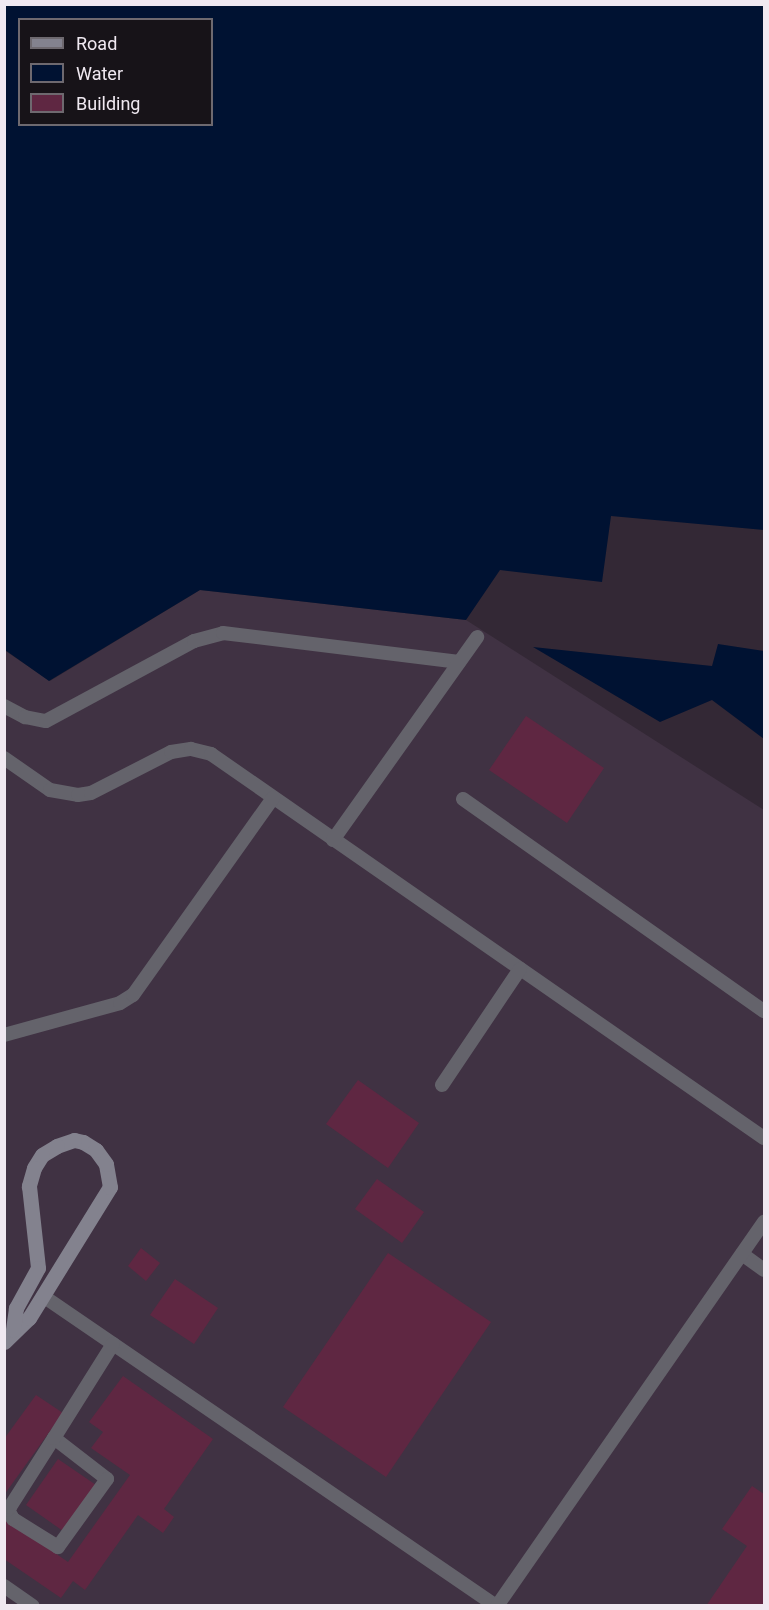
<!DOCTYPE html>
<style>
body{margin:0}
#map{position:relative;width:769px;height:1610px;overflow:hidden;background:#332835;font-family:Roboto,sans-serif}
div>[style]{position:absolute}
.built>*{inset:0;background:#403243}
.water>*{inset:0;background:#001232}
.building>*{inset:0;background:#5f2742}
.lane>*{height:14px;margin:-7px;padding:0 7px;transform-origin:7px;border-radius:7px;background:#64636b}
.secondary>*{height:15px;margin:-7.5px;padding:0 7.5px;transform-origin:7.5px;border-radius:7.5px;background:#83828e}
span{translate:-50% -50%;white-space:nowrap;text-align:center;line-height:1.15;-webkit-text-stroke:4.5px #171318;paint-order:stroke}
.frame{position:absolute;inset:0;border:6px solid #f0e9f1;pointer-events:none}
.legend{position:absolute;left:18px;top:18px;width:195px;height:108px;box-sizing:border-box;background:#171318;border:2px solid #6e696f;margin:0;padding:8px 10px;list-style:none;font-size:18px;color:#f0e9f1}
.legend li{display:flex;align-items:center;gap:12px;height:30px}
.legend b{width:30px;border:2px solid #6e696f}
</style>
<div id="map">
<div class="built">
<div style="clip-path:polygon(200px 590px,466px 620px,764px 810px,764px 1605px,5px 1605px,4px 650px,50px 681px)"></div>
</div>
<div class="water">
<div style="clip-path:polygon(evenodd,4px 5px,764px 5px,764px 530px,611px 516px,602px 582px,500px 570px,466px 620px,200px 590px,49px 681px,5px 650px,4px 5px,20px 20px,212px 20px,212px 124px,20px 124px,20px 20px)"></div>
<div style="clip-path:polygon(718px 644px,764px 651px,764px 739px,712px 700px,660px 722px,533px 647px,712px 666px)"></div>
</div>
<div class="building">
<div style="clip-path:polygon(526px 716px,604px 768px,567px 823px,489px 770px)"></div>
<div style="clip-path:polygon(358px 1080px,419px 1123px,388px 1168px,326px 1124px)"></div>
<div style="clip-path:polygon(377px 1179px,424px 1212px,402px 1243px,355px 1209px)"></div>
<div style="clip-path:polygon(141px 1248px,160px 1263px,146px 1281px,128px 1266px)"></div>
<div style="clip-path:polygon(388px 1253px,491px 1322px,386px 1477px,283px 1407px)"></div>
<div style="clip-path:polygon(175px 1279px,218px 1308px,194px 1344px,150px 1315px)"></div>
<div style="clip-path:polygon(123px 1376px,213px 1439px,164px 1509px,174px 1517px,163px 1533px,138px 1515px,85px 1590px,73px 1581px,61px 1598px,4px 1559px,4px 1518px,68px 1562px,130px 1475px,91px 1448px,103px 1432px,89px 1422px)"></div>
<div style="clip-path:polygon(36px 1395px,63px 1413px,4px 1495px,4px 1439px)"></div>
<div style="clip-path:polygon(58px 1459px,96px 1485px,63px 1531px,26px 1505px)"></div>
<div style="clip-path:polygon(752px 1486px,764px 1494px,764px 1606px,706px 1606px,747px 1546px,722px 1529px)"></div>
</div>
<div class="lane">
<div style="left:4px;top:706px;width:24px;rotate:28deg"></div>
<div style="left:25px;top:717px;width:21px;rotate:11deg"></div>
<div style="left:46px;top:721px;width:168px;rotate:-28.4deg"></div>
<div style="left:194px;top:641px;width:30px;rotate:-15deg"></div>
<div style="left:223px;top:633px;width:238px;rotate:7deg"></div>
<div style="left:4px;top:758px;width:56px;rotate:34.8deg"></div>
<div style="left:50px;top:790px;width:28px;rotate:10deg"></div>
<div style="left:78px;top:795px;width:13px;rotate:-9deg"></div>
<div style="left:91px;top:793px;width:90px;rotate:-27.1deg"></div>
<div style="left:171px;top:752px;width:20px;rotate:-9deg"></div>
<div style="left:191px;top:749px;width:21px;rotate:14deg"></div>
<div style="left:211px;top:754px;width:673px;rotate:34.78deg"></div>
<div style="left:463px;top:799px;width:368px;rotate:35.2deg"></div>
<div style="left:333px;top:840px;width:249px;rotate:-54.6deg"></div>
<div style="left:4px;top:1035px;width:120px;rotate:-15.4deg"></div>
<div style="left:120px;top:1003px;width:15px;rotate:-32deg"></div>
<div style="left:133px;top:995px;width:242px;rotate:-54.6deg"></div>
<div style="left:442px;top:1085px;width:140px;rotate:-56.1deg"></div>
<div style="left:742px;top:1254px;width:27px;rotate:36deg"></div>
<div style="left:43px;top:1296px;width:549px;rotate:34.38deg"></div>
<div style="left:54px;top:1438px;width:67px;rotate:37.7deg"></div>
<div style="left:107px;top:1479px;width:84px;rotate:125.8deg"></div>
<div style="left:58px;top:1547px;width:53px;rotate:-148.1deg"></div>
<div style="left:13px;top:1519px;width:10px;rotate:-119deg"></div>
<div style="left:8px;top:1510px;width:4px;rotate:-56deg"></div>
<div style="left:10px;top:1507px;width:82px;rotate:-57.5deg"></div>
<div style="left:54px;top:1438px;width:111px;rotate:-57.9deg"></div>
<div style="left:4px;top:1586px;width:35px;rotate:35deg"></div>
<div style="left:497px;top:1606px;width:468px;rotate:-55.2deg"></div>
</div>
<div class="secondary">
<div style="left:4px;top:1342px;width:35px;rotate:-44deg"></div>
<div style="left:29px;top:1318px;width:154px;rotate:-58.3deg"></div>
<div style="left:110px;top:1187px;width:23px;rotate:-100deg"></div>
<div style="left:106px;top:1164px;width:17px;rotate:-126deg"></div>
<div style="left:96px;top:1150px;width:15px;rotate:-148deg"></div>
<div style="left:83px;top:1142px;width:9px;rotate:-167deg"></div>
<div style="left:74px;top:1140px;width:18px;rotate:161deg"></div>
<div style="left:57px;top:1146px;width:17px;rotate:149deg"></div>
<div style="left:42px;top:1155px;width:15px;rotate:122deg"></div>
<div style="left:34px;top:1168px;width:19px;rotate:106deg"></div>
<div style="left:29px;top:1186px;width:82px;rotate:83.7deg"></div>
<div style="left:38px;top:1268px;width:46px;rotate:118.8deg"></div>
<div style="left:16px;top:1308px;width:22px;rotate:98deg"></div>
</div>
<div class="frame"></div>
<ul class="legend">
<li><b style="height:8px;background:#83828e"></b>Road</li>
<li><b style="height:16px;background:#001232"></b>Water</li>
<li><b style="height:16px;background:#5f2742"></b>Building</li>
</ul>
</div>
